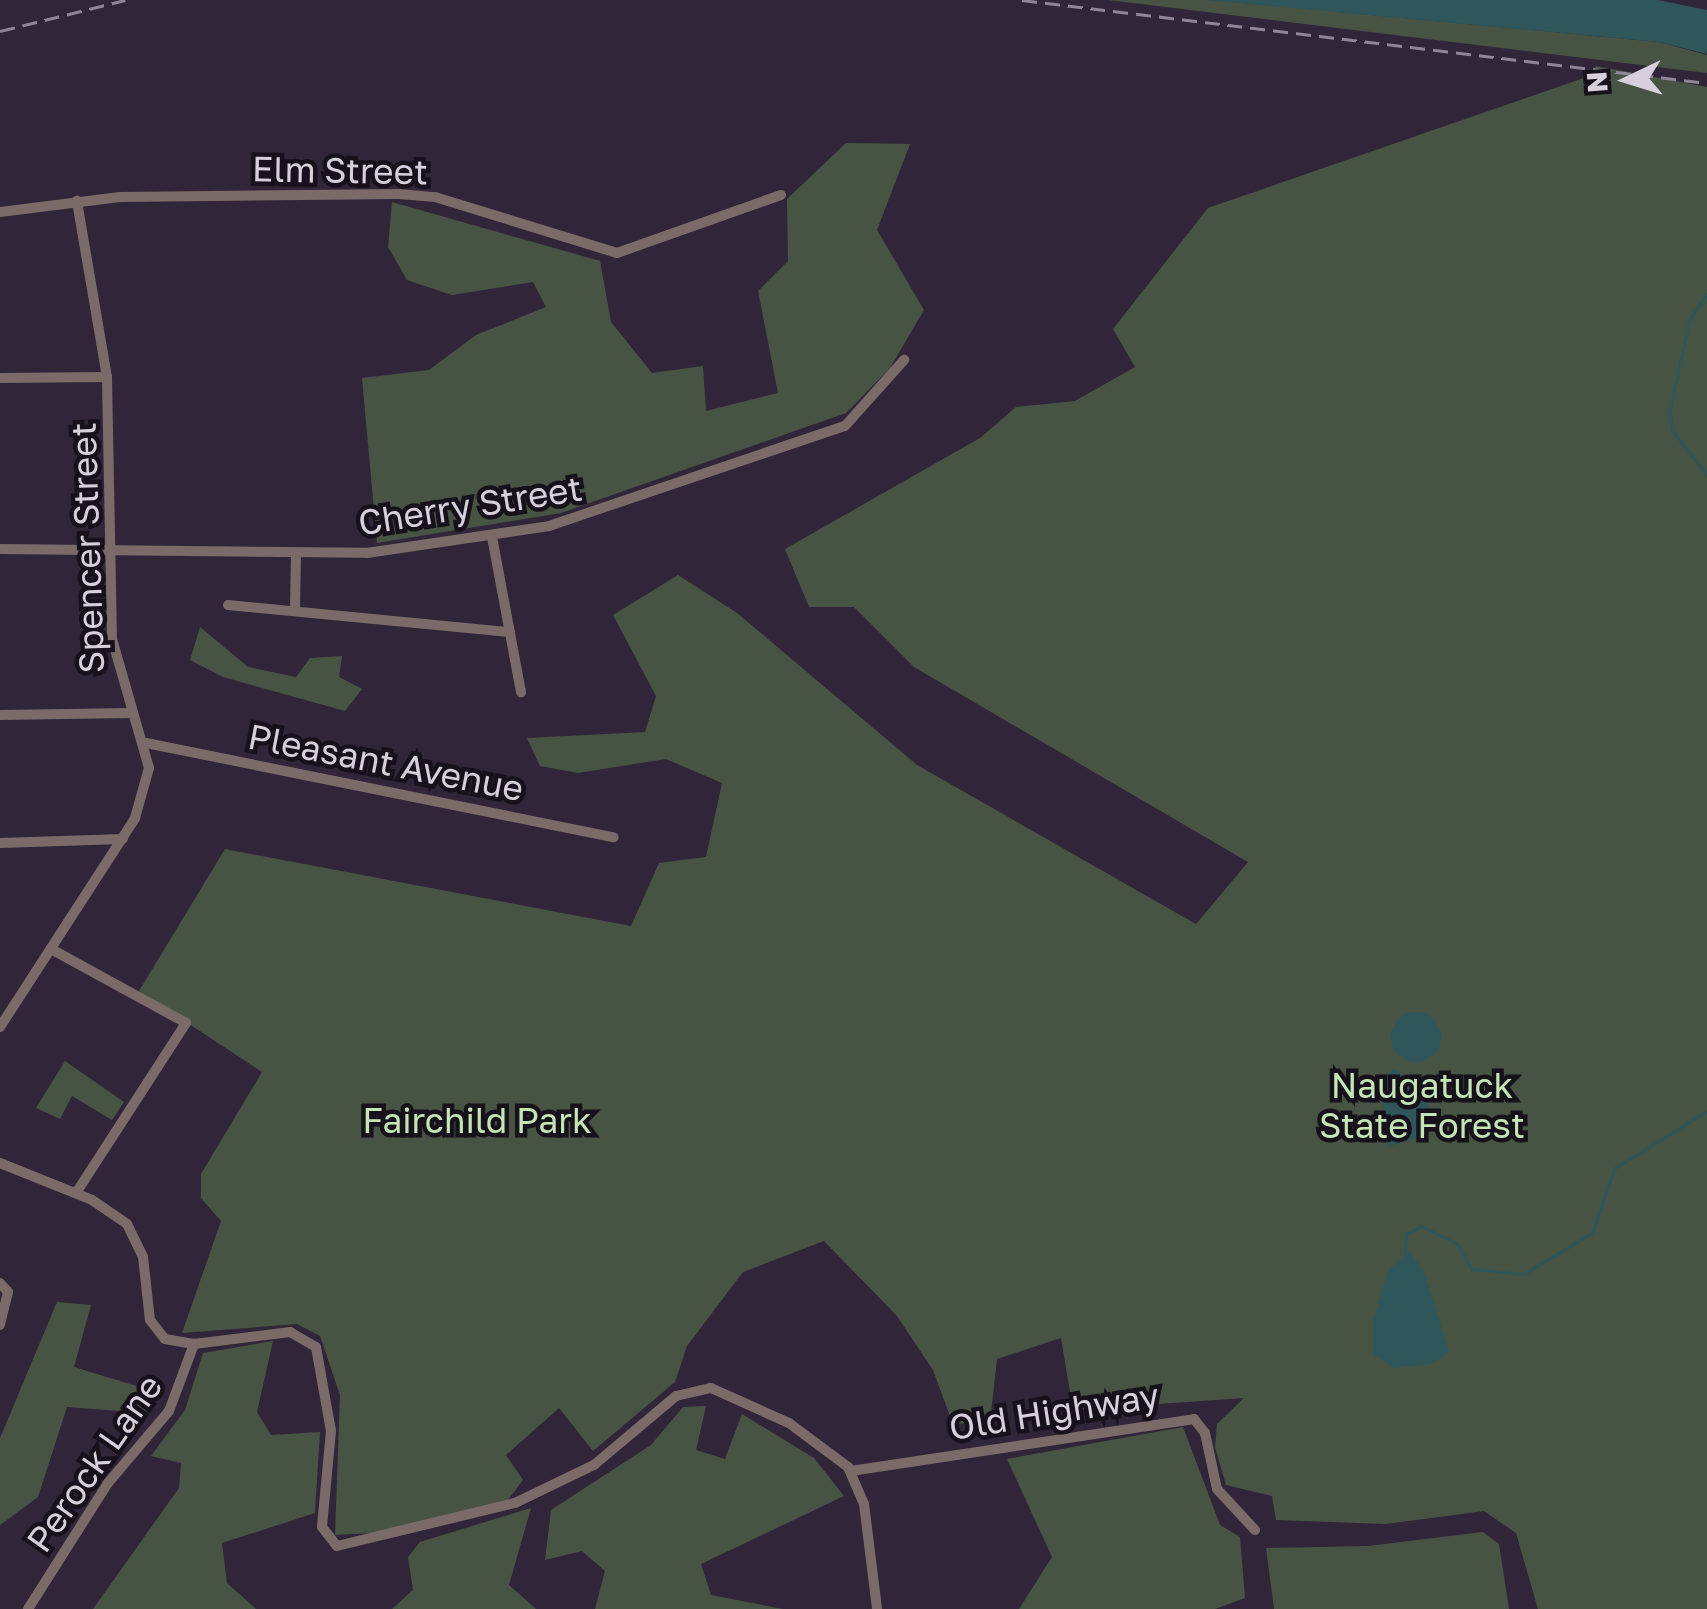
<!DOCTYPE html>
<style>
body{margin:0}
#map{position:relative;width:1707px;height:1609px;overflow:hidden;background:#312639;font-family:"Golos Text",sans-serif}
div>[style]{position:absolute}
.green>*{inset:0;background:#485443}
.water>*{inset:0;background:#2f565a}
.round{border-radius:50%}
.stream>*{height:2.5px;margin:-1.25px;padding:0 1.25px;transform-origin:1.25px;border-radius:1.25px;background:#2f565a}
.minor>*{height:10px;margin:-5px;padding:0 5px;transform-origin:5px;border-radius:5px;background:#7a6b68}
.rail>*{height:2.5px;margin-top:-1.25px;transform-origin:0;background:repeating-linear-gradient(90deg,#8f8695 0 15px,transparent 0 23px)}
span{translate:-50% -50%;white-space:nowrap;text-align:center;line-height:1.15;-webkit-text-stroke:9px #16111a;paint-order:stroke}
.street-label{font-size:35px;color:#d7d0dc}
.park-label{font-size:35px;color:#c4e6b5}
.north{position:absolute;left:1577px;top:30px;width:100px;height:100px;-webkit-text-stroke:8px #16111a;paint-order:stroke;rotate:266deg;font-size:28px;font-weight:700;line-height:40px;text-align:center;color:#d7d0dc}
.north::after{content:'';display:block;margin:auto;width:35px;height:45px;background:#d7d0dc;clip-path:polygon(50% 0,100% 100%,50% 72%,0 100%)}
</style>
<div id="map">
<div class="green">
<div style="clip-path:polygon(1108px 0,1211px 0,1659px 42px,1707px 55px,1707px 73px)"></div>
<div style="clip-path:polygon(1596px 66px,1707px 87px,1707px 1609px,1538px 1609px,1516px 1533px,1484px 1511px,1386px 1524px,1276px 1520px,1272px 1496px,1226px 1485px,1215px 1447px,1217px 1424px,1244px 1398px,1073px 1410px,1061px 1338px,997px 1359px,990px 1422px,953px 1424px,933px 1370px,897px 1316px,824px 1241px,743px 1272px,687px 1346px,675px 1382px,593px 1451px,559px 1408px,506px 1455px,523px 1480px,507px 1501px,391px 1532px,335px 1535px,340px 1395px,320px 1336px,297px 1324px,182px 1333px,221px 1221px,201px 1198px,201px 1174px,262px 1072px,139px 991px,225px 849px,631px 926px,659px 863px,706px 857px,722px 783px,666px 759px,578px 773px,540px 766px,527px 738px,645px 732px,656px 696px,613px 615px,678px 575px,737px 613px,917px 765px,1196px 924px,1248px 862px,914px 667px,854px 607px,809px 607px,785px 549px,980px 438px,1016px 407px,1075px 401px,1135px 367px,1113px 329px,1208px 208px,1587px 77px)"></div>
<div style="clip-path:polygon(846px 143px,910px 144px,877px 230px,924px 310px,890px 368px,846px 413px,561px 513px,377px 543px,362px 378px,429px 370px,476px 335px,546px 307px,533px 282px,452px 295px,407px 280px,388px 247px,392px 202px,600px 261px,611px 322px,652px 373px,703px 366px,706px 411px,778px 393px,758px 291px,788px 261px,787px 199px)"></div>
<div style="clip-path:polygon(200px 627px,248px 667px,296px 677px,310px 658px,342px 656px,339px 677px,362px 689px,345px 711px,223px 677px,190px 660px)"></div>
<div style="clip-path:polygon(65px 1061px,124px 1102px,112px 1120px,72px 1096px,60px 1119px,36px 1108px)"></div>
<div style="clip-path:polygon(57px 1302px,91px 1305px,74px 1367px,153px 1391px,146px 1413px,67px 1407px,38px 1497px,0 1525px,0 1438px)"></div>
<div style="clip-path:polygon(273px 1341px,257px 1412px,271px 1435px,320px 1432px,315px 1513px,222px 1543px,227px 1583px,256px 1609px,93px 1609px,179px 1488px,181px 1463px,151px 1456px,185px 1410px,203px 1353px)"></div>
<div style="clip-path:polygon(706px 1406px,696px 1450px,725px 1459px,742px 1414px,814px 1458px,844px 1496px,701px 1564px,711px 1595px,783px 1609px,595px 1609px,605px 1571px,582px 1551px,545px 1560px,551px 1510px,651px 1445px,683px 1407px)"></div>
<div style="clip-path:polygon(1183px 1427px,1220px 1525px,1240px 1537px,1245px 1598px,1215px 1609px,1019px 1609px,1052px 1557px,1007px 1459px)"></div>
<div style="clip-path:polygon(531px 1508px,509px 1585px,536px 1609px,392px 1609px,413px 1590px,408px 1557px,420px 1542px)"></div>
<div style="clip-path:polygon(1483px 1532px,1499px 1544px,1509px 1609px,1274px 1609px,1266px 1548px,1368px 1546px)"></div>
</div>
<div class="water">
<div style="clip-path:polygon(1206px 0,1658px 0,1707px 10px,1707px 54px,1659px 42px)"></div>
<div class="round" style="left:1391px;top:1012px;width:50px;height:50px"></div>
<div style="clip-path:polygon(1393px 1068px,1422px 1086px,1430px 1103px,1422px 1137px,1390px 1146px,1380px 1088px)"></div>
<div style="clip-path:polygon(1410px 1252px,1424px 1272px,1449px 1352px,1431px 1364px,1394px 1368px,1373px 1355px,1373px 1320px,1389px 1269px)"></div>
</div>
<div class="stream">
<div style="left:1707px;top:294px;width:31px;rotate:123deg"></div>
<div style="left:1690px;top:320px;width:94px;rotate:102.3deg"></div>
<div style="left:1670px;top:412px;width:19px;rotate:81deg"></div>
<div style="left:1673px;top:431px;width:56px;rotate:52.3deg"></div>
<div style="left:1405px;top:1254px;width:20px;rotate:-87deg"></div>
<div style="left:1406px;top:1234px;width:17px;rotate:-28deg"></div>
<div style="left:1421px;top:1226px;width:41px;rotate:25.9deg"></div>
<div style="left:1458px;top:1244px;width:29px;rotate:61deg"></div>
<div style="left:1472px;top:1269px;width:52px;rotate:5.5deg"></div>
<div style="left:1524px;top:1274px;width:79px;rotate:-31.1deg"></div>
<div style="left:1592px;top:1233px;width:69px;rotate:-70.5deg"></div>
<div style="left:1615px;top:1168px;width:108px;rotate:-31.8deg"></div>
</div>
<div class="minor">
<div style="left:0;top:212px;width:121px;rotate:-7.1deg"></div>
<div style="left:120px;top:197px;width:279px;rotate:-0.6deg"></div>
<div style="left:399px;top:194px;width:36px;rotate:5deg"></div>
<div style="left:435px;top:197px;width:190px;rotate:17.1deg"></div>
<div style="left:617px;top:253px;width:174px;rotate:-19.5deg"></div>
<div style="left:0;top:378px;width:107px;rotate:-0.5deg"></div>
<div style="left:492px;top:537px;width:158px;rotate:79.4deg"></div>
<div style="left:0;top:549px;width:367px;rotate:0.6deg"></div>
<div style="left:367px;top:553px;width:184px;rotate:-8.4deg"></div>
<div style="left:549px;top:526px;width:312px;rotate:-18.7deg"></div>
<div style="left:845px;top:426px;width:89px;rotate:-48.2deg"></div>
<div style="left:228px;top:605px;width:283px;rotate:5.5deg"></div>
<div style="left:295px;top:610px;width:57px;rotate:-89deg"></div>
<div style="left:0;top:715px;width:131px;rotate:-0.9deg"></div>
<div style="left:146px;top:743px;width:477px;rotate:11.4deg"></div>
<div style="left:0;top:843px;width:123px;rotate:-1.9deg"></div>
<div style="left:51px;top:949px;width:154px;rotate:28.7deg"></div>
<div style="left:186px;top:1023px;width:202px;rotate:122.9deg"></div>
<div style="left:0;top:1027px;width:249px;rotate:-57.1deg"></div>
<div style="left:135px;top:818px;width:52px;rotate:-74.4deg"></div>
<div style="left:149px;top:768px;width:134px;rotate:-106deg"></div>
<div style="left:112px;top:639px;width:262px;rotate:-91.1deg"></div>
<div style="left:107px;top:377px;width:179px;rotate:-99.7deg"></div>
<div style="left:0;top:1163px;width:99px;rotate:21.9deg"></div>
<div style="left:92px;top:1200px;width:42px;rotate:34.4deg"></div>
<div style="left:127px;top:1224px;width:37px;rotate:64deg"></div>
<div style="left:143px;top:1257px;width:63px;rotate:83.7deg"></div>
<div style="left:150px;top:1320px;width:24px;rotate:52deg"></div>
<div style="left:165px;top:1339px;width:29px;rotate:10deg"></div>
<div style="left:194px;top:1344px;width:97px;rotate:-7.1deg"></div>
<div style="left:290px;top:1332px;width:30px;rotate:30deg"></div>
<div style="left:316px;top:1347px;width:85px;rotate:79.9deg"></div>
<div style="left:331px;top:1431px;width:96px;rotate:95.4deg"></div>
<div style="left:322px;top:1527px;width:24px;rotate:52deg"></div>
<div style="left:337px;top:1546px;width:183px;rotate:-13.6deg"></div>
<div style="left:515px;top:1503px;width:88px;rotate:-25.7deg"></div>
<div style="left:594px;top:1465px;width:107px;rotate:-40.1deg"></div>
<div style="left:676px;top:1396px;width:36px;rotate:-13deg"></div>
<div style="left:711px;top:1388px;width:85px;rotate:24.2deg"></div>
<div style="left:789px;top:1423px;width:74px;rotate:36.7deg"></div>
<div style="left:848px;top:1467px;width:40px;rotate:66.6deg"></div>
<div style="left:864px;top:1504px;width:106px;rotate:82.9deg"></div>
<div style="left:0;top:1283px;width:12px;rotate:48deg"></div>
<div style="left:8px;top:1292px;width:34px;rotate:104deg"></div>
<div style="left:851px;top:1471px;width:347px;rotate:-8.6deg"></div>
<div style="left:1194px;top:1419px;width:18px;rotate:52deg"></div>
<div style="left:1205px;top:1433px;width:57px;rotate:77.9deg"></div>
<div style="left:1217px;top:1489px;width:56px;rotate:47.2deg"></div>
<div style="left:28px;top:1609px;width:149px;rotate:-57.6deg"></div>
<div style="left:108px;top:1483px;width:94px;rotate:-49.7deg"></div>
<div style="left:169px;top:1411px;width:72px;rotate:-69.5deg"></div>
</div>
<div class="rail">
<div style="left:1022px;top:0;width:690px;rotate:6.91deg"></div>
<div style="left:0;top:31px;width:129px;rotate:-13.9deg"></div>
</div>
<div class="street-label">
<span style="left:340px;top:170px;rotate:1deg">Elm Street</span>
<span style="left:470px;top:505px;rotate:-9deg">Cherry Street</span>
<span style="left:87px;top:548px;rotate:-92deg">Spencer Street</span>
<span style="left:386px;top:762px;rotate:11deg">Pleasant Avenue</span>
<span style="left:1054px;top:1411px;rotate:-9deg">Old Highway</span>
<span style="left:94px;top:1463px;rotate:-55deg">Perock Lane</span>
</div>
<div class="park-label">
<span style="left:1422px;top:1105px">Naugatuck<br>State Forest</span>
<span style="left:477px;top:1120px">Fairchild Park</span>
</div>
<div class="north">N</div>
</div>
